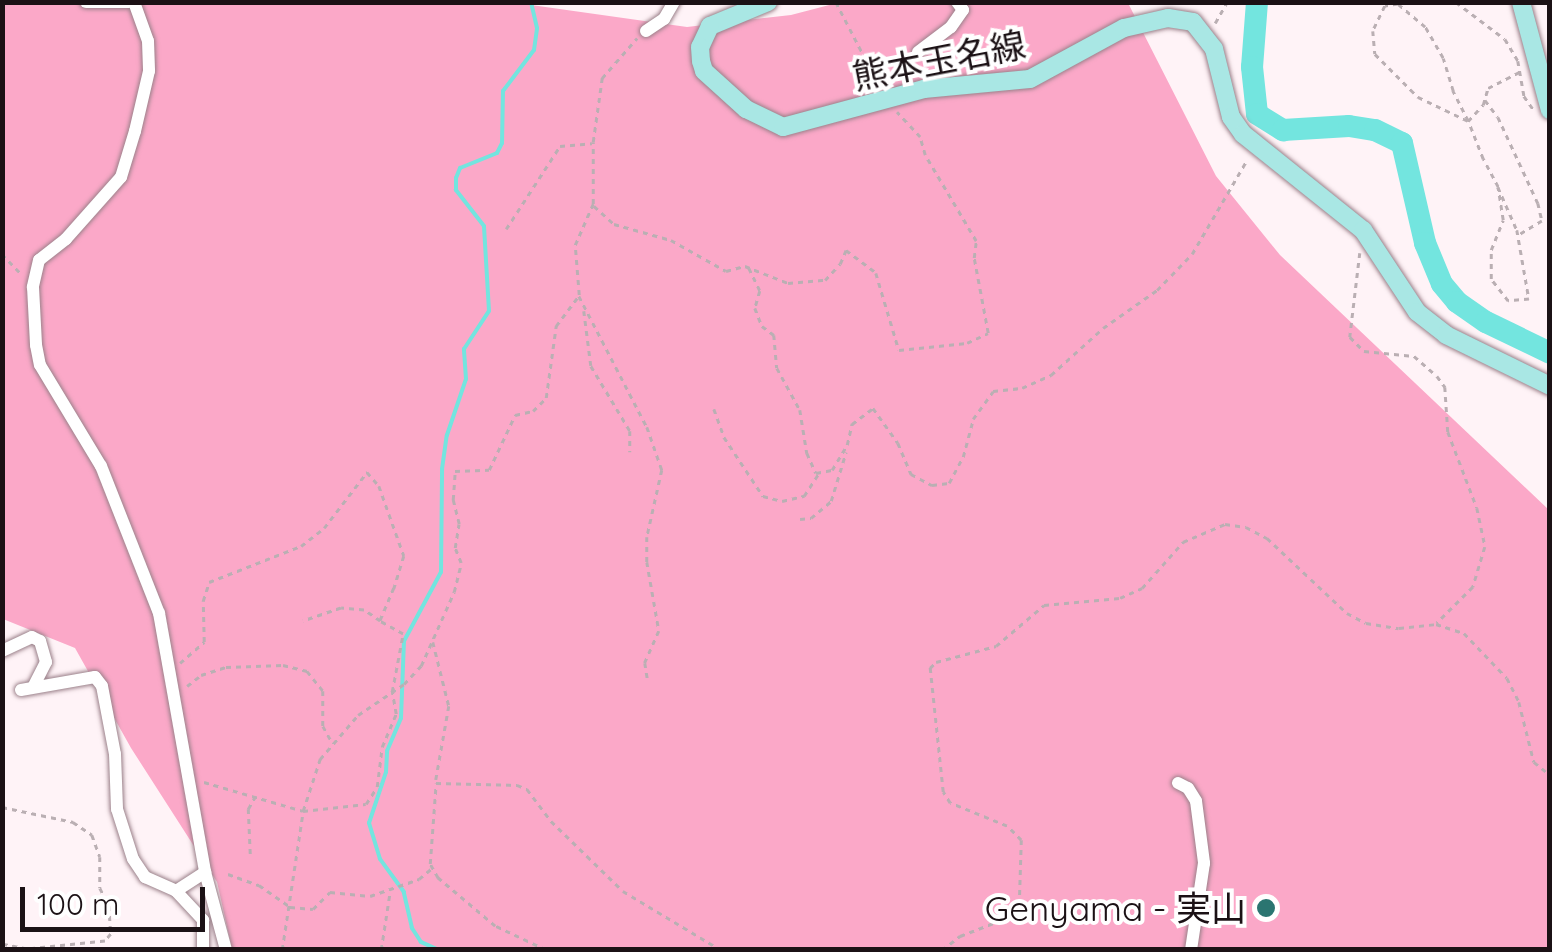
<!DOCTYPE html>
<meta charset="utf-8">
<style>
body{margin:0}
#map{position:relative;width:1552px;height:952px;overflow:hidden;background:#fff3f7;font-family:Quicksand,"Noto Sans JP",sans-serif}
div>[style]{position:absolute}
.forest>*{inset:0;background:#fba8c8}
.stream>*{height:4px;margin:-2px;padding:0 2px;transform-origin:2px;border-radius:2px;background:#73e5df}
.river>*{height:22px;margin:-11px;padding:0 11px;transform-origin:11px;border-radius:11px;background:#73e5df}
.path>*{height:2.5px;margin-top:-1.25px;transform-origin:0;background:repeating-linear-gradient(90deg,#baafb3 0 5px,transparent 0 10px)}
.roads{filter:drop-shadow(0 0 2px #9b818a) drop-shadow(0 0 2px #9b818a)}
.minor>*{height:12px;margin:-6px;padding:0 6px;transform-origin:6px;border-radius:6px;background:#fff}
.major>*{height:18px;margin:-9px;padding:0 9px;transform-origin:9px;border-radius:9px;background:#a9e7e4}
.dots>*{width:28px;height:28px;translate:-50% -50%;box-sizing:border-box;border:5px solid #fff;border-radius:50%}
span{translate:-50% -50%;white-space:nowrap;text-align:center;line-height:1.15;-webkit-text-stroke:8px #fff;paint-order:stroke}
.street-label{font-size:35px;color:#1b1115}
.poi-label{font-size:35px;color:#1b1115}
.right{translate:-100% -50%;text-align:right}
.frame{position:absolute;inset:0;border:5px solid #1b1115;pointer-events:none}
.scale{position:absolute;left:20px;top:887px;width:185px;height:45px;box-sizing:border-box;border:5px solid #1b1115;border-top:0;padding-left:12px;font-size:30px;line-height:35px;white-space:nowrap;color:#1b1115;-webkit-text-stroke:8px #fff;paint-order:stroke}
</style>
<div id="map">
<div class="forest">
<div style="clip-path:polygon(510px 2px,687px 27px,791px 15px,837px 3px,1128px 3px,1216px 176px,1280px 255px,1549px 510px,1549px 949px,232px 949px,217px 882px,131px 748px,75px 648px,3px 619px,2px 3px)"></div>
</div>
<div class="stream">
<div style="left:439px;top:950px;width:20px;rotate:-156deg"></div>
<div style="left:421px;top:942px;width:17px;rotate:-123deg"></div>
<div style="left:412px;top:928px;width:37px;rotate:-103deg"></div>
<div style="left:404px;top:892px;width:41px;rotate:-126deg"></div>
<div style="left:380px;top:859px;width:38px;rotate:-107deg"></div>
<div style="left:369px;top:823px;width:54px;rotate:-71.6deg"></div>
<div style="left:386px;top:772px;width:21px;rotate:-87deg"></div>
<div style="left:387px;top:751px;width:36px;rotate:-67deg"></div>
<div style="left:401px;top:718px;width:77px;rotate:-87.8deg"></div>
<div style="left:404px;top:641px;width:78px;rotate:-61.8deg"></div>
<div style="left:441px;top:572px;width:103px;rotate:-89.4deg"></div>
<div style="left:442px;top:469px;width:34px;rotate:-82deg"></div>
<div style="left:447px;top:435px;width:59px;rotate:-71.3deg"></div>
<div style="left:466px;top:379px;width:30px;rotate:-94deg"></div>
<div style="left:464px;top:349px;width:45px;rotate:-56.7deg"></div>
<div style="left:489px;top:311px;width:85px;rotate:-93.4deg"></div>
<div style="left:484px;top:226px;width:46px;rotate:-127.9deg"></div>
<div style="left:456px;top:190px;width:12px;rotate:-90deg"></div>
<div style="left:456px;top:178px;width:11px;rotate:-68deg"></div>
<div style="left:460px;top:168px;width:40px;rotate:-22deg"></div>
<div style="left:497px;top:153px;width:11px;rotate:-63deg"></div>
<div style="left:502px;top:143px;width:52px;rotate:-88.9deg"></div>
<div style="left:503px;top:91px;width:51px;rotate:-52.9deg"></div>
<div style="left:534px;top:50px;width:22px;rotate:-82deg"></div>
<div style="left:537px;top:28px;width:27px;rotate:-103deg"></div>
</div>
<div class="river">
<div style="left:1257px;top:2px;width:65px;rotate:94.4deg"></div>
<div style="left:1252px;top:67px;width:47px;rotate:83.9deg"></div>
<div style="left:1257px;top:114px;width:31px;rotate:32deg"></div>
<div style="left:1283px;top:130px;width:66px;rotate:-3.5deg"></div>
<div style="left:1349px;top:126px;width:26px;rotate:9deg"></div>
<div style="left:1375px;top:130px;width:30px;rotate:26deg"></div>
<div style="left:1402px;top:143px;width:103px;rotate:77deg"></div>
<div style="left:1425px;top:243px;width:44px;rotate:67.5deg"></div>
<div style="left:1442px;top:284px;width:23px;rotate:50deg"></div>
<div style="left:1457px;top:302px;width:35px;rotate:35deg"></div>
<div style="left:1486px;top:322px;width:71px;rotate:25.8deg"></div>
</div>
<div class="path">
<div style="left:836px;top:2px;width:93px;rotate:62.6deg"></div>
<div style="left:1456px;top:2px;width:61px;rotate:37.1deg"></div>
<div style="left:1505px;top:39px;width:26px;rotate:59deg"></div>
<div style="left:1518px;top:61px;width:36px;rotate:80deg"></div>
<div style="left:1524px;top:96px;width:16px;rotate:55deg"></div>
<div style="left:1215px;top:23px;width:24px;rotate:-60deg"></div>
<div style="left:1485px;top:100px;width:21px;rotate:53deg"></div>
<div style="left:1498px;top:117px;width:95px;rotate:65.1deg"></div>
<div style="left:1538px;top:203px;width:18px;rotate:77deg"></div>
<div style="left:1542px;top:221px;width:27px;rotate:149deg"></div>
<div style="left:1498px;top:187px;width:47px;rotate:66.2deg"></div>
<div style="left:1517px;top:230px;width:70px;rotate:80.1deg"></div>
<div style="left:1529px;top:299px;width:21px;rotate:175deg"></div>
<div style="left:1508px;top:301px;width:28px;rotate:-128deg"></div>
<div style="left:1491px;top:279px;width:29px;rotate:-90deg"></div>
<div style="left:1491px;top:250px;width:32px;rotate:-68deg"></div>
<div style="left:1503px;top:220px;width:33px;rotate:-99deg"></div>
<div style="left:1498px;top:187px;width:32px;rotate:-118deg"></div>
<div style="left:1483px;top:159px;width:41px;rotate:-111.5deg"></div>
<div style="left:1468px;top:121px;width:34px;rotate:-117deg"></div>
<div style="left:1453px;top:91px;width:34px;rotate:-107deg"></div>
<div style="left:1443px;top:58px;width:36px;rotate:-120deg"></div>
<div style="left:1425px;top:27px;width:35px;rotate:-140deg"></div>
<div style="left:1398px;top:4px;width:13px;rotate:171deg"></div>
<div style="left:1385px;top:6px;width:28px;rotate:116deg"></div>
<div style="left:1373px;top:31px;width:23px;rotate:85deg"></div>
<div style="left:1375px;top:54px;width:61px;rotate:45deg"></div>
<div style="left:1418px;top:97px;width:55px;rotate:25.6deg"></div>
<div style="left:1468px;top:121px;width:22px;rotate:-47deg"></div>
<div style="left:1483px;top:105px;width:18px;rotate:-74deg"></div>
<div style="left:1488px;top:88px;width:36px;rotate:-27deg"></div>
<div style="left:594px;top:206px;width:27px;rotate:42deg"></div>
<div style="left:614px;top:224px;width:59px;rotate:15.7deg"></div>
<div style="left:671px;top:240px;width:63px;rotate:29.4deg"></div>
<div style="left:726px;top:271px;width:20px;rotate:-15deg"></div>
<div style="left:745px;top:266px;width:46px;rotate:21.6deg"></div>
<div style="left:788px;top:283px;width:37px;rotate:-5deg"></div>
<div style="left:825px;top:280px;width:22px;rotate:-47deg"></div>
<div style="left:840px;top:264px;width:15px;rotate:-67deg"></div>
<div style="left:846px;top:250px;width:38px;rotate:37deg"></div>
<div style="left:876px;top:273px;width:80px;rotate:73.4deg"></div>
<div style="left:899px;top:350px;width:68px;rotate:-5.9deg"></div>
<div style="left:967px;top:343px;width:23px;rotate:-25deg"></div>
<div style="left:988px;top:333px;width:76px;rotate:-100.6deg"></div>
<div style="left:974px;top:258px;width:17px;rotate:-83deg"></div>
<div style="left:976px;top:241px;width:100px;rotate:-120.7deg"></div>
<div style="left:925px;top:155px;width:19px;rotate:-106deg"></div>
<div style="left:920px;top:137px;width:34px;rotate:-133deg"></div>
<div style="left:506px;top:229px;width:99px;rotate:-57deg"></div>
<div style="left:560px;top:146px;width:32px;rotate:-5deg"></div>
<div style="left:1360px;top:253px;width:85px;rotate:96.8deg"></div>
<div style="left:1350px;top:337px;width:20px;rotate:45deg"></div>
<div style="left:1364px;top:351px;width:50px;rotate:5.7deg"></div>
<div style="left:1414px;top:356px;width:30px;rotate:41deg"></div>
<div style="left:1437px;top:376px;width:14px;rotate:54deg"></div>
<div style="left:1445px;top:387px;width:45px;rotate:86.2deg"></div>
<div style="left:1448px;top:432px;width:81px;rotate:69.1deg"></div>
<div style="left:1477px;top:508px;width:40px;rotate:78deg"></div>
<div style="left:1485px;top:547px;width:42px;rotate:106.7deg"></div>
<div style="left:1473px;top:587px;width:51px;rotate:135deg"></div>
<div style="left:2px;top:254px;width:29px;rotate:46deg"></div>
<div style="left:749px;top:268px;width:25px;rotate:64deg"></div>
<div style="left:760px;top:291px;width:18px;rotate:106deg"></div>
<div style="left:755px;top:308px;width:19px;rotate:69deg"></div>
<div style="left:762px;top:326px;width:15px;rotate:37deg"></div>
<div style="left:774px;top:335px;width:33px;rotate:85deg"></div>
<div style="left:777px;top:368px;width:48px;rotate:61.3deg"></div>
<div style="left:800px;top:410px;width:44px;rotate:80.8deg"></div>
<div style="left:807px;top:453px;width:22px;rotate:66deg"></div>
<div style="left:816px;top:473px;width:16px;rotate:-11deg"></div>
<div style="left:832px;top:470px;width:29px;rotate:-59deg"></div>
<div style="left:847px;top:445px;width:22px;rotate:-77deg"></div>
<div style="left:852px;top:424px;width:26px;rotate:-37deg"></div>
<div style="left:873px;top:408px;width:43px;rotate:54.5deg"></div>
<div style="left:898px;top:443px;width:34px;rotate:67deg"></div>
<div style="left:911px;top:474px;width:24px;rotate:28deg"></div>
<div style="left:932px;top:485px;width:17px;rotate:-7deg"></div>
<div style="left:949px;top:483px;width:30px;rotate:-62deg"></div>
<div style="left:963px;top:457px;width:39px;rotate:-75deg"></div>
<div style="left:973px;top:419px;width:34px;rotate:-54deg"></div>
<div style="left:993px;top:391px;width:29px;rotate:-6deg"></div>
<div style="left:1022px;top:388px;width:32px;rotate:-24deg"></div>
<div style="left:1051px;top:375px;width:70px;rotate:-42.1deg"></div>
<div style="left:1103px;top:328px;width:66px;rotate:-35.1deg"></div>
<div style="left:1157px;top:290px;width:50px;rotate:-45.8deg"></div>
<div style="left:1192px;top:254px;width:109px;rotate:-59.7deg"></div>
<div style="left:579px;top:296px;width:148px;rotate:62.6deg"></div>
<div style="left:647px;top:427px;width:46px;rotate:70.8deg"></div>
<div style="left:662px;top:470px;width:69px;rotate:102.6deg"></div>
<div style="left:647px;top:537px;width:25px;rotate:90deg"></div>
<div style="left:647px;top:562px;width:70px;rotate:80.1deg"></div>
<div style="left:659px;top:631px;width:35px;rotate:114deg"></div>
<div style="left:645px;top:663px;width:19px;rotate:81deg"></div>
<div style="left:584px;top:311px;width:55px;rotate:82.7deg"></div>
<div style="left:591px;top:366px;width:76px;rotate:59deg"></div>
<div style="left:630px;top:431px;width:21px;rotate:90deg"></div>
<div style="left:714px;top:409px;width:30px;rotate:70deg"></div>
<div style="left:724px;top:437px;width:71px;rotate:56.5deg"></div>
<div style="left:763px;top:496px;width:20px;rotate:15deg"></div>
<div style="left:782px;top:501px;width:23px;rotate:-13deg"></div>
<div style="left:804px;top:496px;width:27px;rotate:-57deg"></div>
<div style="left:800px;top:519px;width:11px;rotate:-5deg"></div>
<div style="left:811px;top:518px;width:26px;rotate:-40deg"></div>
<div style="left:831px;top:501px;width:51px;rotate:-73deg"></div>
<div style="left:433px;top:642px;width:66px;rotate:76deg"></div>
<div style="left:449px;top:706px;width:75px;rotate:100deg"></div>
<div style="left:180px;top:663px;width:32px;rotate:-41deg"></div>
<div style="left:204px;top:642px;width:41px;rotate:-91.4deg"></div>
<div style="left:203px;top:601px;width:20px;rotate:-72deg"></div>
<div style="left:209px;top:582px;width:99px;rotate:-21.4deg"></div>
<div style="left:301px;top:546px;width:29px;rotate:-38deg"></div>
<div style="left:324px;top:528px;width:71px;rotate:-52.5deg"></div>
<div style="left:367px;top:472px;width:18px;rotate:49deg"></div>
<div style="left:379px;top:486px;width:74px;rotate:70.3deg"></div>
<div style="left:404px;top:556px;width:34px;rotate:107deg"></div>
<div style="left:394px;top:588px;width:36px;rotate:113deg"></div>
<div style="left:380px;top:621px;width:19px;rotate:-145deg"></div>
<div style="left:364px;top:610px;width:23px;rotate:-175deg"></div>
<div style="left:341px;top:608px;width:40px;rotate:161.1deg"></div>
<div style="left:187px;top:686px;width:18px;rotate:-38deg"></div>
<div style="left:201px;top:675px;width:26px;rotate:-18deg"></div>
<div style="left:226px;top:667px;width:57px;rotate:-2deg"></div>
<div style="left:283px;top:665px;width:25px;rotate:14deg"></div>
<div style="left:307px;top:671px;width:26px;rotate:51deg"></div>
<div style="left:323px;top:691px;width:35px;rotate:90deg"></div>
<div style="left:323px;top:726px;width:18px;rotate:61deg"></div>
<div style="left:204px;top:782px;width:103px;rotate:16.3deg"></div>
<div style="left:303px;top:811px;width:63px;rotate:-6.3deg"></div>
<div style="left:366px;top:804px;width:20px;rotate:-57deg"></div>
<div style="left:377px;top:787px;width:40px;rotate:-82.9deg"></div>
<div style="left:382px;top:747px;width:36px;rotate:-67deg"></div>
<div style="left:396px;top:714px;width:22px;rotate:-100deg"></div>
<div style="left:392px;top:692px;width:59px;rotate:-79.3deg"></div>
<div style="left:403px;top:634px;width:26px;rotate:-151deg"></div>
<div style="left:2px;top:807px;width:73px;rotate:11.9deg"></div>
<div style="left:73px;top:822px;width:23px;rotate:34deg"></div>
<div style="left:92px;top:835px;width:23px;rotate:70deg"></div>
<div style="left:100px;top:857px;width:31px;rotate:90deg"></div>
<div style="left:100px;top:888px;width:20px;rotate:63deg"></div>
<div style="left:109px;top:906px;width:28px;rotate:86deg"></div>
<div style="left:111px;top:934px;width:9px;rotate:131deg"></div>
<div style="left:105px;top:941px;width:78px;rotate:174.1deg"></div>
<div style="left:27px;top:949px;width:25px;rotate:-169deg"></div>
<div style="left:250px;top:854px;width:45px;rotate:-92.5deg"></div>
<div style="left:248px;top:809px;width:14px;rotate:-60deg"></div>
<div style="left:228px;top:874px;width:33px;rotate:20deg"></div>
<div style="left:259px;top:885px;width:38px;rotate:35deg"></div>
<div style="left:290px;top:907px;width:23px;rotate:5deg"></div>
<div style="left:313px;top:909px;width:24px;rotate:-45deg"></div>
<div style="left:330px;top:892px;width:40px;rotate:5.7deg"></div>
<div style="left:370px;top:896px;width:52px;rotate:-19.1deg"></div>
<div style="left:419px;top:879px;width:17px;rotate:-40deg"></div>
<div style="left:282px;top:950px;width:141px;rotate:-81.4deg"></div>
<div style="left:303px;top:811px;width:55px;rotate:-71.9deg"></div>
<div style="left:320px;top:759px;width:58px;rotate:-49.2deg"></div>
<div style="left:358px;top:715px;width:55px;rotate:-34deg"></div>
<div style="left:404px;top:684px;width:25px;rotate:-47deg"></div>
<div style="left:421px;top:666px;width:81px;rotate:-66deg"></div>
<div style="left:454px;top:592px;width:30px;rotate:-76deg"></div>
<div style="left:461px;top:563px;width:16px;rotate:-112deg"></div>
<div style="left:455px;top:548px;width:24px;rotate:-81deg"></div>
<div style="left:459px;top:524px;width:25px;rotate:-104deg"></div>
<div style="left:453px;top:500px;width:29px;rotate:-86deg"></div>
<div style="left:455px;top:471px;width:34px;rotate:-2deg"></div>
<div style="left:489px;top:470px;width:61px;rotate:-64.7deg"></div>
<div style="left:515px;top:415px;width:18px;rotate:-13deg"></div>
<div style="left:533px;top:411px;width:18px;rotate:-45deg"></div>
<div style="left:546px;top:398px;width:73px;rotate:-82.1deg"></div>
<div style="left:556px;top:326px;width:39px;rotate:-53deg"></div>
<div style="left:579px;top:295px;width:50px;rotate:-94.6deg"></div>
<div style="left:575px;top:245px;width:45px;rotate:-66.3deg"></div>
<div style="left:593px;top:204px;width:62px;rotate:-90deg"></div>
<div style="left:593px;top:142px;width:65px;rotate:-82deg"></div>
<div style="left:602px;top:78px;width:53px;rotate:-48.8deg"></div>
<div style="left:381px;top:950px;width:60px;rotate:-81.3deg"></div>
<div style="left:546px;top:950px;width:56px;rotate:-154.8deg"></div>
<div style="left:495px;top:926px;width:75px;rotate:-139.9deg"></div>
<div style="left:438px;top:878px;width:16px;rotate:-120deg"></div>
<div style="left:430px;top:864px;width:81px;rotate:-85.8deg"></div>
<div style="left:436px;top:783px;width:81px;rotate:1.4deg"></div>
<div style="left:517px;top:785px;width:11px;rotate:22deg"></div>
<div style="left:527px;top:789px;width:40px;rotate:53deg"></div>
<div style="left:551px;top:821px;width:100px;rotate:44.2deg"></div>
<div style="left:623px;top:891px;width:114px;rotate:31deg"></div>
<div style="left:942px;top:950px;width:23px;rotate:-38deg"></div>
<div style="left:960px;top:936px;width:53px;rotate:-21.2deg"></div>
<div style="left:1009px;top:917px;width:16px;rotate:-50deg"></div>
<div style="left:1019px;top:905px;width:65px;rotate:-88.2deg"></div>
<div style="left:1021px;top:840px;width:20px;rotate:-135deg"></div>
<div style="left:1007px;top:826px;width:61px;rotate:-158deg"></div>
<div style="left:950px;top:803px;width:13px;rotate:-122deg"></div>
<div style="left:943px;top:792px;width:125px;rotate:-96deg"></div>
<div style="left:930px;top:668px;width:8px;rotate:-45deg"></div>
<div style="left:936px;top:662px;width:62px;rotate:-14.9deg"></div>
<div style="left:996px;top:646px;width:63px;rotate:-40.5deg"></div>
<div style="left:1044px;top:605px;width:76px;rotate:-5.3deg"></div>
<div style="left:1120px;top:598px;width:24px;rotate:-24deg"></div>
<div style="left:1142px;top:588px;width:62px;rotate:-48.3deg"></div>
<div style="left:1183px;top:542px;width:46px;rotate:-23.2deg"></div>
<div style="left:1225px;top:524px;width:21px;rotate:8deg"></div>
<div style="left:1246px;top:527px;width:24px;rotate:28deg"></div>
<div style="left:1267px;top:538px;width:110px;rotate:43.2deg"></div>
<div style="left:1347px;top:613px;width:21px;rotate:28deg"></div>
<div style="left:1366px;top:623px;width:33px;rotate:9deg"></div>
<div style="left:1399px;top:628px;width:37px;rotate:-6deg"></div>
<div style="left:1436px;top:624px;width:29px;rotate:18deg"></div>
<div style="left:1464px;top:633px;width:62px;rotate:46.3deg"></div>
<div style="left:1507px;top:678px;width:27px;rotate:63deg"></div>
<div style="left:1519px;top:702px;width:62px;rotate:76deg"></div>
<div style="left:1534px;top:762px;width:21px;rotate:39deg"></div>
</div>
<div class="roads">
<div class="minor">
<div style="left:86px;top:2px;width:43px"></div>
<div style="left:134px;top:2px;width:41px;rotate:70.3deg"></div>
<div style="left:148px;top:41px;width:30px;rotate:88deg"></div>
<div style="left:149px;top:71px;width:62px;rotate:103.1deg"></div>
<div style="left:135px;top:131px;width:48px;rotate:106.9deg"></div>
<div style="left:121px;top:177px;width:83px;rotate:131.6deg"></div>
<div style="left:66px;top:239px;width:34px;rotate:142deg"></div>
<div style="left:39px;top:260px;width:28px;rotate:103deg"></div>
<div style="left:33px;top:287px;width:58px;rotate:87deg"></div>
<div style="left:36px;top:345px;width:20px;rotate:79deg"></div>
<div style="left:40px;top:365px;width:118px;rotate:58.9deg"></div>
<div style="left:101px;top:466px;width:158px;rotate:68.5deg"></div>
<div style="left:159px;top:613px;width:263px;rotate:79.9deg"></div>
<div style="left:646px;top:31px;width:22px;rotate:-34deg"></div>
<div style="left:664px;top:19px;width:20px;rotate:-60deg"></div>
<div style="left:918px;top:52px;width:41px;rotate:-37.1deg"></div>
<div style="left:951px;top:27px;width:21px;rotate:-55deg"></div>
<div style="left:963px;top:10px;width:10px;rotate:-127deg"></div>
<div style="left:2px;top:651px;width:33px;rotate:-25deg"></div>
<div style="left:32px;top:637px;width:9px;rotate:27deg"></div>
<div style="left:40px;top:641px;width:22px;rotate:74deg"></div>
<div style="left:46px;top:662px;width:27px;rotate:117deg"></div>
<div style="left:21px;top:690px;width:75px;rotate:-10deg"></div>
<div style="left:95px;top:677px;width:11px;rotate:52deg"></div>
<div style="left:102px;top:686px;width:69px;rotate:79.2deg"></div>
<div style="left:115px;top:754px;width:55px;rotate:87.9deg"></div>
<div style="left:117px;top:809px;width:52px;rotate:72.3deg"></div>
<div style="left:133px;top:859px;width:22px;rotate:56deg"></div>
<div style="left:145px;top:877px;width:34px;rotate:24deg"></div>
<div style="left:176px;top:891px;width:40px;rotate:47deg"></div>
<div style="left:203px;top:920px;width:30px;rotate:90deg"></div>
<div style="left:1178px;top:783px;width:11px;rotate:27deg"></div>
<div style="left:1188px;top:788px;width:15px;rotate:58deg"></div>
<div style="left:1196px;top:801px;width:63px;rotate:82.6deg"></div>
<div style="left:1204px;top:863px;width:88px;rotate:98.5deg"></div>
<div style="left:176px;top:891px;width:35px;rotate:-33deg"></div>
<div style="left:205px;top:872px;width:81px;rotate:74.9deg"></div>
</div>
<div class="major">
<div style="left:768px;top:2px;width:63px;rotate:157.5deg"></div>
<div style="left:710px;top:26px;width:23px;rotate:115deg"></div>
<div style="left:700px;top:47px;width:14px;rotate:86deg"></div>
<div style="left:701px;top:61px;width:10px;rotate:73deg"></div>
<div style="left:704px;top:71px;width:57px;rotate:42.1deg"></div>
<div style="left:746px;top:109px;width:41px;rotate:25.9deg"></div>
<div style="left:783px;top:127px;width:146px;rotate:-15.1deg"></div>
<div style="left:924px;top:89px;width:106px;rotate:-5.4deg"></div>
<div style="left:1030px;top:79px;width:107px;rotate:-28.5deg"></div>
<div style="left:1124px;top:28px;width:45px;rotate:-12.8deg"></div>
<div style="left:1168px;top:18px;width:25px;rotate:9deg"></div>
<div style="left:1193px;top:22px;width:34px;rotate:52deg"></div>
<div style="left:1214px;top:49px;width:70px;rotate:76deg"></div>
<div style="left:1231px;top:117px;width:21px;rotate:55deg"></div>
<div style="left:1243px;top:134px;width:154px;rotate:38.7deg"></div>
<div style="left:1363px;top:230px;width:98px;rotate:56.6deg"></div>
<div style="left:1417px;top:312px;width:37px;rotate:38deg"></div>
<div style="left:1446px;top:335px;width:116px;rotate:26.1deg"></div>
<div style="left:1521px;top:2px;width:112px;rotate:75deg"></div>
</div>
</div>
<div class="dots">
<div style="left:1266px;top:908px;background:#2b7571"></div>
</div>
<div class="street-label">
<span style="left:939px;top:60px;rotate:-11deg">熊本玉名線</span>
</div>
<div class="poi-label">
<span class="right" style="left:1246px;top:908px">Genyama - 実山</span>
</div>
<div class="frame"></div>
<div class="scale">100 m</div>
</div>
